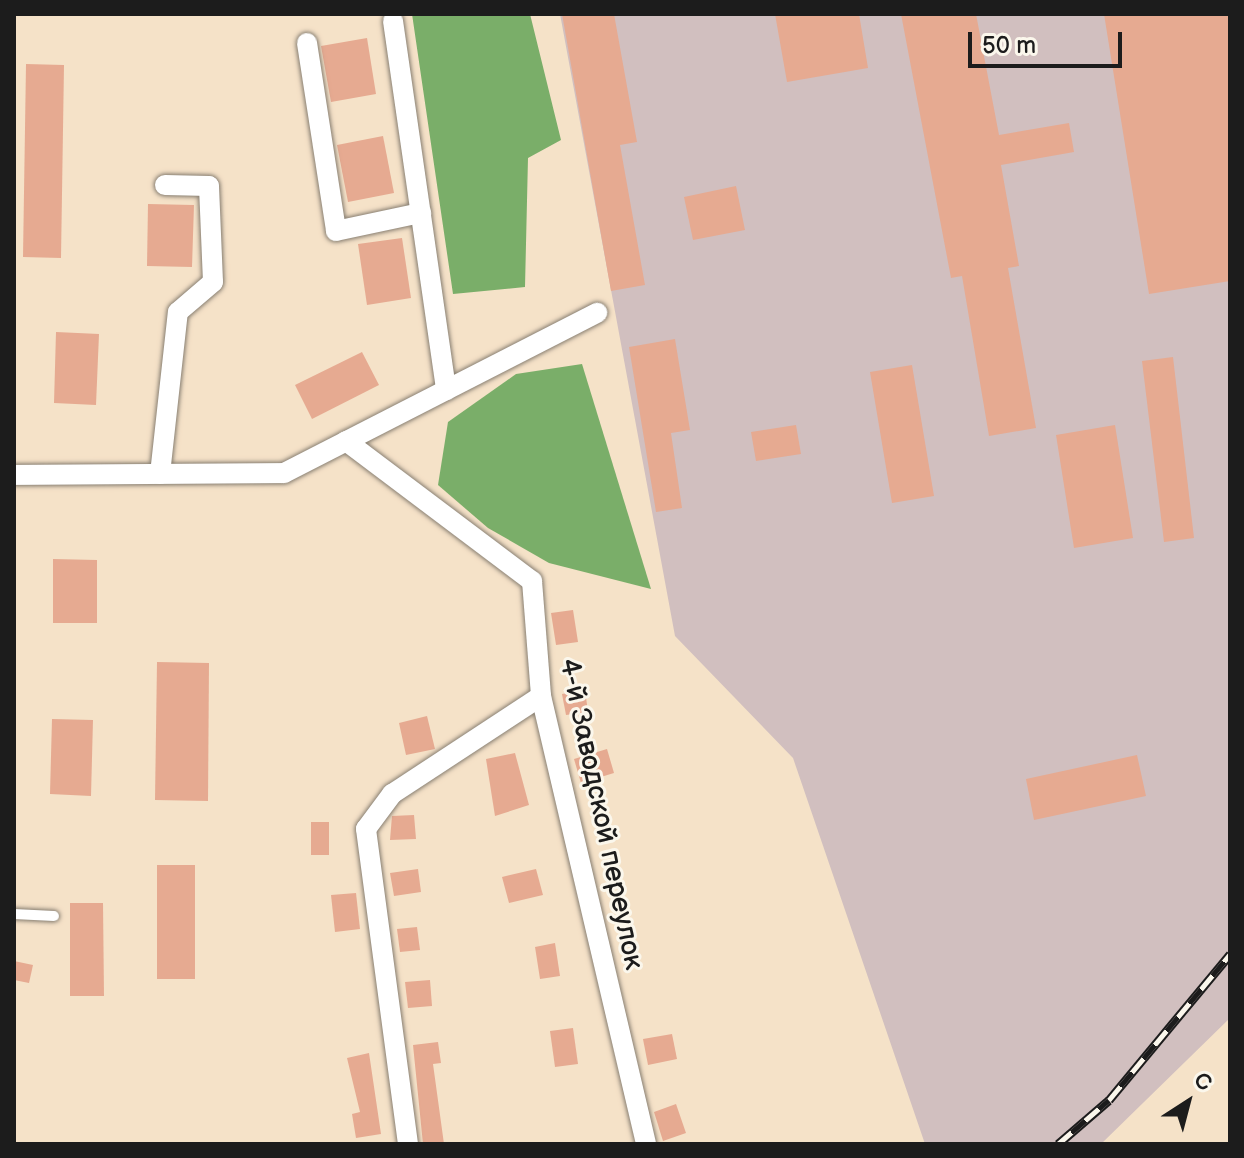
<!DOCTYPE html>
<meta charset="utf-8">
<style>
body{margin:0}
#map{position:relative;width:1244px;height:1158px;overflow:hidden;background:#f5e2c8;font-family:"Balsamiq Sans",sans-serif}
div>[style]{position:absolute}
.industrial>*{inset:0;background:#d1bfbf}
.forest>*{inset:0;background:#7aae69}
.building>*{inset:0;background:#e6aa91}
.roads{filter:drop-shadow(0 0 2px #887f72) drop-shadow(0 0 2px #887f72)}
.lane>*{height:10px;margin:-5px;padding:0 5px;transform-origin:5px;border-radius:5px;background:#fff}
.street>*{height:20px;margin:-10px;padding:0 10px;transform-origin:10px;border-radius:10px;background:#fff}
.rail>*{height:9px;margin-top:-4.5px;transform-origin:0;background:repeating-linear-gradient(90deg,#fbf7ec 0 18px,#1c1c1c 0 36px);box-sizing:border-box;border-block:2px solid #1c1c1c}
span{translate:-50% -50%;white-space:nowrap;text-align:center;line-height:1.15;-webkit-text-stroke:6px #fbf7ec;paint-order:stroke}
.street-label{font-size:28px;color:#1c1c1c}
.frame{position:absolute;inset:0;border:16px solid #1c1c1c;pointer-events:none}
.north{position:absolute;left:1148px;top:1062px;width:80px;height:80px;-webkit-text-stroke:6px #fbf7ec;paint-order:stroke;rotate:36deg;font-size:22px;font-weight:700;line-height:32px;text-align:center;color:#1c1c1c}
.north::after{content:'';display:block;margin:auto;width:28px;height:36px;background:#1c1c1c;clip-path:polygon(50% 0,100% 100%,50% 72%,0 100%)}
.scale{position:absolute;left:968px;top:32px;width:154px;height:36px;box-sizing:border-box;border:4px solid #1c1c1c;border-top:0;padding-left:10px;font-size:24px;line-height:28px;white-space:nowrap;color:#1c1c1c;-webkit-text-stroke:6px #fbf7ec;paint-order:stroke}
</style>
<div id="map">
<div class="industrial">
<div style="clip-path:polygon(560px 14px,1230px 14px,1230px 1018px,1101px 1144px,925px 1144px,793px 758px,675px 636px)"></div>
</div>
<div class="forest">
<div style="clip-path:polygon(412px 14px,530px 14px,561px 140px,528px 158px,525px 287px,453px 294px)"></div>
<div style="clip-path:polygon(582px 364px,651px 589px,549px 563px,488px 528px,438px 485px,448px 422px,516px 374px)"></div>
</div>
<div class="building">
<div style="clip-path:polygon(562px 14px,614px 14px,637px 142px,620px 145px,645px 285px,611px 291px)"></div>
<div style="clip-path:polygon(775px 14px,859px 14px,868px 68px,787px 82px)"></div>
<div style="clip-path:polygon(901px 14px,976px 14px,999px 135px,1069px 123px,1074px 152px,1001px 165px,1019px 266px,1008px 268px,1036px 428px,989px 436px,962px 276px,951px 278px)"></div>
<div style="clip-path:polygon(1104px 14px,1230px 14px,1230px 281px,1149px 294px)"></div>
<div style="clip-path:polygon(367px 38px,376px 94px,331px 102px,321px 46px)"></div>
<div style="clip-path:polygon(26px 64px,64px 65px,61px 258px,23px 257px)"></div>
<div style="clip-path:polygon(383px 136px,394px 193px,348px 202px,337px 145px)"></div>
<div style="clip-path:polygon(736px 186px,745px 230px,693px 240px,684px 197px)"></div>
<div style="clip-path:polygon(148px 204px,194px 205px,192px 267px,147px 266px)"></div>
<div style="clip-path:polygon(402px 238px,411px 298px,367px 305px,358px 244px)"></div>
<div style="clip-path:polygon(56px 332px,99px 334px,96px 405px,54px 403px)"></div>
<div style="clip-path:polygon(675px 339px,690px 430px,671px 433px,682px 508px,656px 512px,629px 347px)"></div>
<div style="clip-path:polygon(362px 352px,379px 385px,312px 419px,295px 385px)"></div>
<div style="clip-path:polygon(1173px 357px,1194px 538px,1164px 542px,1142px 361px)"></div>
<div style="clip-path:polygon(912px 365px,934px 496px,892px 503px,870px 372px)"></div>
<div style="clip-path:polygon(796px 425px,801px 454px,756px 461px,751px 432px)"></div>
<div style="clip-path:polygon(1115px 425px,1133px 538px,1074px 548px,1056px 435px)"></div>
<div style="clip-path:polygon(53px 559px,97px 560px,97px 623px,53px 623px)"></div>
<div style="clip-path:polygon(573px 610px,578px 642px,556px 645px,551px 613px)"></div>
<div style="clip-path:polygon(157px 662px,209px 663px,208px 801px,155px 800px)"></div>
<div style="clip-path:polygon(585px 690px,588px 712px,566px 715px,562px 694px)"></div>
<div style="clip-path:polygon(427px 716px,435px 749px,406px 755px,399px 723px)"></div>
<div style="clip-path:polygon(52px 719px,93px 720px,91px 796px,50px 794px)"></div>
<div style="clip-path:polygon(607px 749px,614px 773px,581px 783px,574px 759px)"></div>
<div style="clip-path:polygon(515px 753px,529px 805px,495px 816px,486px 759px)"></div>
<div style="clip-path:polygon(1137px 755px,1146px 796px,1034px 820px,1026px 779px)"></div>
<div style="clip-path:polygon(414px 815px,416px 839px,390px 840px,392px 816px)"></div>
<div style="clip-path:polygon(311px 822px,329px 822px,329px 855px,311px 855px)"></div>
<div style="clip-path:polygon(157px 865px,195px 865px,195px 979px,157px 979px)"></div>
<div style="clip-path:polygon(418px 869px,421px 892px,394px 896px,390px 873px)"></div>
<div style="clip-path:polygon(536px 869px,543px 895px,509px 903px,502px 877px)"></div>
<div style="clip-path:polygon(356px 893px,360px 929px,335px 932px,331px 895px)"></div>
<div style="clip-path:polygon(70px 903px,103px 903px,104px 996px,70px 996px)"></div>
<div style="clip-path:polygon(417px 927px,420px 950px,400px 952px,397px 929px)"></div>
<div style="clip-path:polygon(555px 943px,560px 976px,540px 979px,535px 947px)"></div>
<div style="clip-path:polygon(14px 961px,33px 965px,29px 983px,14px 980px)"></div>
<div style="clip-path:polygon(430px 980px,432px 1006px,408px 1008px,405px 982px)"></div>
<div style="clip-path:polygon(573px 1028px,578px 1064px,555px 1067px,550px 1031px)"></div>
<div style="clip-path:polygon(672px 1034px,677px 1059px,648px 1065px,643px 1039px)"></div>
<div style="clip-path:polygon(438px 1042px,441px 1063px,433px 1064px,444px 1144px,423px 1144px,413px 1045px)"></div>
<div style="clip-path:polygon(369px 1053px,381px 1134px,356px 1138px,352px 1114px,360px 1112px,347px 1058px)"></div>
<div style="clip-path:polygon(676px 1104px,686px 1133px,663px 1141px,654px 1112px)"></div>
</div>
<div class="roads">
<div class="lane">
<div style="left:14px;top:914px;width:40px;rotate:2.9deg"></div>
</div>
<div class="street">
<div style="left:393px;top:21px;width:373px;rotate:81.8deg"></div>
<div style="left:307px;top:43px;width:190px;rotate:81.2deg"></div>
<div style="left:336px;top:231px;width:87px;rotate:-12deg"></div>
<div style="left:346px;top:441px;width:233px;rotate:37deg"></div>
<div style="left:532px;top:581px;width:115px;rotate:85.5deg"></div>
<div style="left:541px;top:696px;width:460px;rotate:76.8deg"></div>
<div style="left:160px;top:474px;width:163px;rotate:-83.7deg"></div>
<div style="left:178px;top:312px;width:46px;rotate:-40.6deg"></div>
<div style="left:213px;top:282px;width:96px;rotate:-92.4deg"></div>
<div style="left:209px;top:186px;width:44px;rotate:-178.7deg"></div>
<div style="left:14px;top:475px;width:270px;rotate:-0.4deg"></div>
<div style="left:284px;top:473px;width:352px;rotate:-27.1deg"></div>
<div style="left:408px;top:1144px;width:318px;rotate:-97.6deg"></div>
<div style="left:366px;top:829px;width:44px;rotate:-53.4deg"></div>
<div style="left:392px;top:794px;width:178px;rotate:-33.3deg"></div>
</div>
</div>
<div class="rail">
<div style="left:1058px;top:1144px;width:67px;rotate:-40.8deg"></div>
<div style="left:1109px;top:1100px;width:190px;rotate:-50.3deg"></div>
</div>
<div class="street-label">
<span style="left:601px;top:814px;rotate:78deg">4-й Заводской переулок</span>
</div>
<div class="frame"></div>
<div class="north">С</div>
<div class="scale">50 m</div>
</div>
